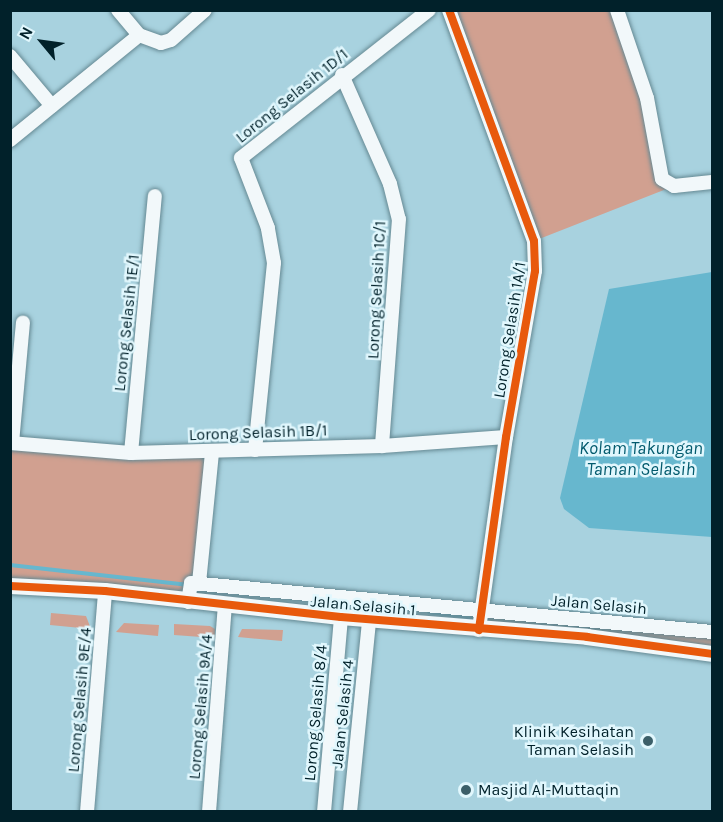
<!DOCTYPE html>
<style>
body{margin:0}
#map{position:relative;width:723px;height:822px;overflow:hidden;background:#a8d2df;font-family:Karla,sans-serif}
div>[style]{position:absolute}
.green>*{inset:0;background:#d1a090}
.water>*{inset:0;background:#67b7ce}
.stream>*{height:4px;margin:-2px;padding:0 2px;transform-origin:2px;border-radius:2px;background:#67b7ce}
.roads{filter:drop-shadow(0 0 2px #658993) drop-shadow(0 0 2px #658993)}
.minor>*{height:14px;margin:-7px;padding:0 7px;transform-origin:7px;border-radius:7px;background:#f2f8fa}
.tertiary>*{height:16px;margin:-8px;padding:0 8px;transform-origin:8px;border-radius:8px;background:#f2f8fa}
.cycleway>*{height:8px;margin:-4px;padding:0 4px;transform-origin:4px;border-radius:4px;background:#e8590c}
.dots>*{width:16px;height:16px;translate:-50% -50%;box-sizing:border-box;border:3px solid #e1f7fd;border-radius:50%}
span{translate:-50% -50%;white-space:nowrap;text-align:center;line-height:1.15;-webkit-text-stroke:5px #e1f7fd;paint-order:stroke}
.street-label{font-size:16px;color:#01212a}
.poi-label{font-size:16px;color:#01212a}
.right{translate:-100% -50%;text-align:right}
.left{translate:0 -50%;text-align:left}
.water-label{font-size:18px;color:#025a6d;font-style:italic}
.frame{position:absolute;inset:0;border:12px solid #01212a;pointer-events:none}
.north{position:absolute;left:12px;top:12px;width:60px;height:60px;-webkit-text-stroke:4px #e1f7fd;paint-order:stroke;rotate:299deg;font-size:16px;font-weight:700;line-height:24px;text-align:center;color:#01212a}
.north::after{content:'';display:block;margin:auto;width:21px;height:27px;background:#01212a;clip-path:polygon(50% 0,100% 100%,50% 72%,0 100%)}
</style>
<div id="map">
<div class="green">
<div style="clip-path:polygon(449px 11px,617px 11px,662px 179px,674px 186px,534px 241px)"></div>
<div style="clip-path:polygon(11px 443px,212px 452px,199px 583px,188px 602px,11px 590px)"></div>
<div style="clip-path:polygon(51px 613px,86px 616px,91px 629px,50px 625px)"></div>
<div style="clip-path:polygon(482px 613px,712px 632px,712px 654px,479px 630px)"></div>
<div style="clip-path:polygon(124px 623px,159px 625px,158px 636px,116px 632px)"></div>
<div style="clip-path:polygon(174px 624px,210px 626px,215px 629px,215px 638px,174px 635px)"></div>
<div style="clip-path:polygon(242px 629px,283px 630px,282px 641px,238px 637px)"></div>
</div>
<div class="water">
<div style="clip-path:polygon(712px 272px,712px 537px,589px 528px,564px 509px,560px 498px,609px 289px)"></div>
</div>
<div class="stream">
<div style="left:10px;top:565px;width:180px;rotate:6.4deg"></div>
<div style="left:429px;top:612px;width:49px;rotate:7deg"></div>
</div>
<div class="roads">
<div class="minor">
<div style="left:118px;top:10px;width:33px;rotate:50deg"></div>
<div style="left:139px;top:35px;width:23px;rotate:20deg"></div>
<div style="left:161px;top:43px;width:10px;rotate:-17deg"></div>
<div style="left:171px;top:40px;width:45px;rotate:-41.4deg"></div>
<div style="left:449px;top:10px;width:246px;rotate:69.8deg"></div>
<div style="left:534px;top:241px;width:30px;rotate:88deg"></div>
<div style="left:535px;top:271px;width:169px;rotate:99.9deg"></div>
<div style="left:506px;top:437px;width:195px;rotate:98deg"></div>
<div style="left:617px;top:10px;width:93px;rotate:71.2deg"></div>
<div style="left:647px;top:98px;width:82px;rotate:79.5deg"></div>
<div style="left:662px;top:179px;width:14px;rotate:30deg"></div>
<div style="left:674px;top:186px;width:38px;rotate:-6deg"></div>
<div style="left:10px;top:56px;width:65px;rotate:50deg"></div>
<div style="left:342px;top:75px;width:119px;rotate:66.2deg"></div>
<div style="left:390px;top:184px;width:36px;rotate:76deg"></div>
<div style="left:399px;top:219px;width:228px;rotate:94.3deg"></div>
<div style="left:10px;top:140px;width:166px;rotate:-39.1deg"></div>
<div style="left:10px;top:443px;width:121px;rotate:4.7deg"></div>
<div style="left:131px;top:453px;width:251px;rotate:-1.6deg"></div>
<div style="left:382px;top:446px;width:124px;rotate:-4.2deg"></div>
<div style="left:12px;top:443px;width:121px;rotate:-84.8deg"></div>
<div style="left:255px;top:450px;width:188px;rotate:-84.2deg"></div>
<div style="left:274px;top:263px;width:36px;rotate:-100deg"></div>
<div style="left:268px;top:228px;width:75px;rotate:-111.1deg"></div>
<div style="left:241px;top:158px;width:239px;rotate:-38.2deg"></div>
<div style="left:131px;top:453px;width:258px;rotate:-84.7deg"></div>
<div style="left:199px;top:583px;width:132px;rotate:-84.3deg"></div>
<div style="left:188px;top:602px;width:19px;rotate:-81deg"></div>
<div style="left:191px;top:583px;width:523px;rotate:5.37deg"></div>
<div style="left:87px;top:812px;width:222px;rotate:-85.3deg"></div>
<div style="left:209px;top:812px;width:207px;rotate:-85.6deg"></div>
<div style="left:324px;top:812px;width:196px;rotate:-85deg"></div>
<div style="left:350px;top:812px;width:193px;rotate:-84.3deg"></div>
</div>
<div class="tertiary">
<div style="left:10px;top:586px;width:95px;rotate:3deg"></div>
<div style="left:105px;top:591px;width:237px;rotate:6.3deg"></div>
<div style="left:341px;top:617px;width:247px;rotate:4.6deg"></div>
<div style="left:587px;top:637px;width:126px;rotate:7.7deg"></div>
</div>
</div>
<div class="cycleway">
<div style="left:449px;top:10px;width:246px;rotate:69.8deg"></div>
<div style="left:534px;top:241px;width:30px;rotate:88deg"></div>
<div style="left:535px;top:271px;width:169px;rotate:99.9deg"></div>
<div style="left:506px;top:437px;width:195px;rotate:98deg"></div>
<div style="left:10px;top:586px;width:95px;rotate:3deg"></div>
<div style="left:105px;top:591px;width:237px;rotate:6.3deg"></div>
<div style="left:341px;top:617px;width:247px;rotate:4.6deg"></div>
<div style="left:587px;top:637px;width:126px;rotate:7.7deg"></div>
</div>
<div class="dots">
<div style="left:648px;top:741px;background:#3b5f69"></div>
<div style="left:466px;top:790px;background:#3b5f69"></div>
</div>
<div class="street-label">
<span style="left:292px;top:96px;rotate:-39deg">Lorong Selasih 1D/1</span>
<span style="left:377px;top:290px;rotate:-87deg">Lorong Selasih 1C/1</span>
<span style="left:127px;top:323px;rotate:-84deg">Lorong Selasih 1E/1</span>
<span style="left:510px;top:330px;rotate:-81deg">Lorong Selasih 1A/1</span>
<span style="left:258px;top:433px;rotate:-2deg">Lorong Selasih 1B/1</span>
<span style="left:599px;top:605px;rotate:5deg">Jalan Selasih</span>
<span style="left:363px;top:606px;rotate:5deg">Jalan Selasih 1</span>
<span style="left:80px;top:700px;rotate:-85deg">Lorong Selasih 9E/4</span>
<span style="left:201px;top:707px;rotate:-85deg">Lorong Selasih 9A/4</span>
<span style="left:316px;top:713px;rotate:-85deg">Lorong Selasih 8/4</span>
<span style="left:343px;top:714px;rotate:-84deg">Jalan Selasih 4</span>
</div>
<div class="poi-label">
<span class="right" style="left:634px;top:741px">Klinik Kesihatan<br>Taman Selasih</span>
<span class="left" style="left:478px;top:790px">Masjid Al-Muttaqin</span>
</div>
<div class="water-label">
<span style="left:641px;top:459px">Kolam Takungan<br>Taman Selasih</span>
</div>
<div class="frame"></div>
<div class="north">N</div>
</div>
